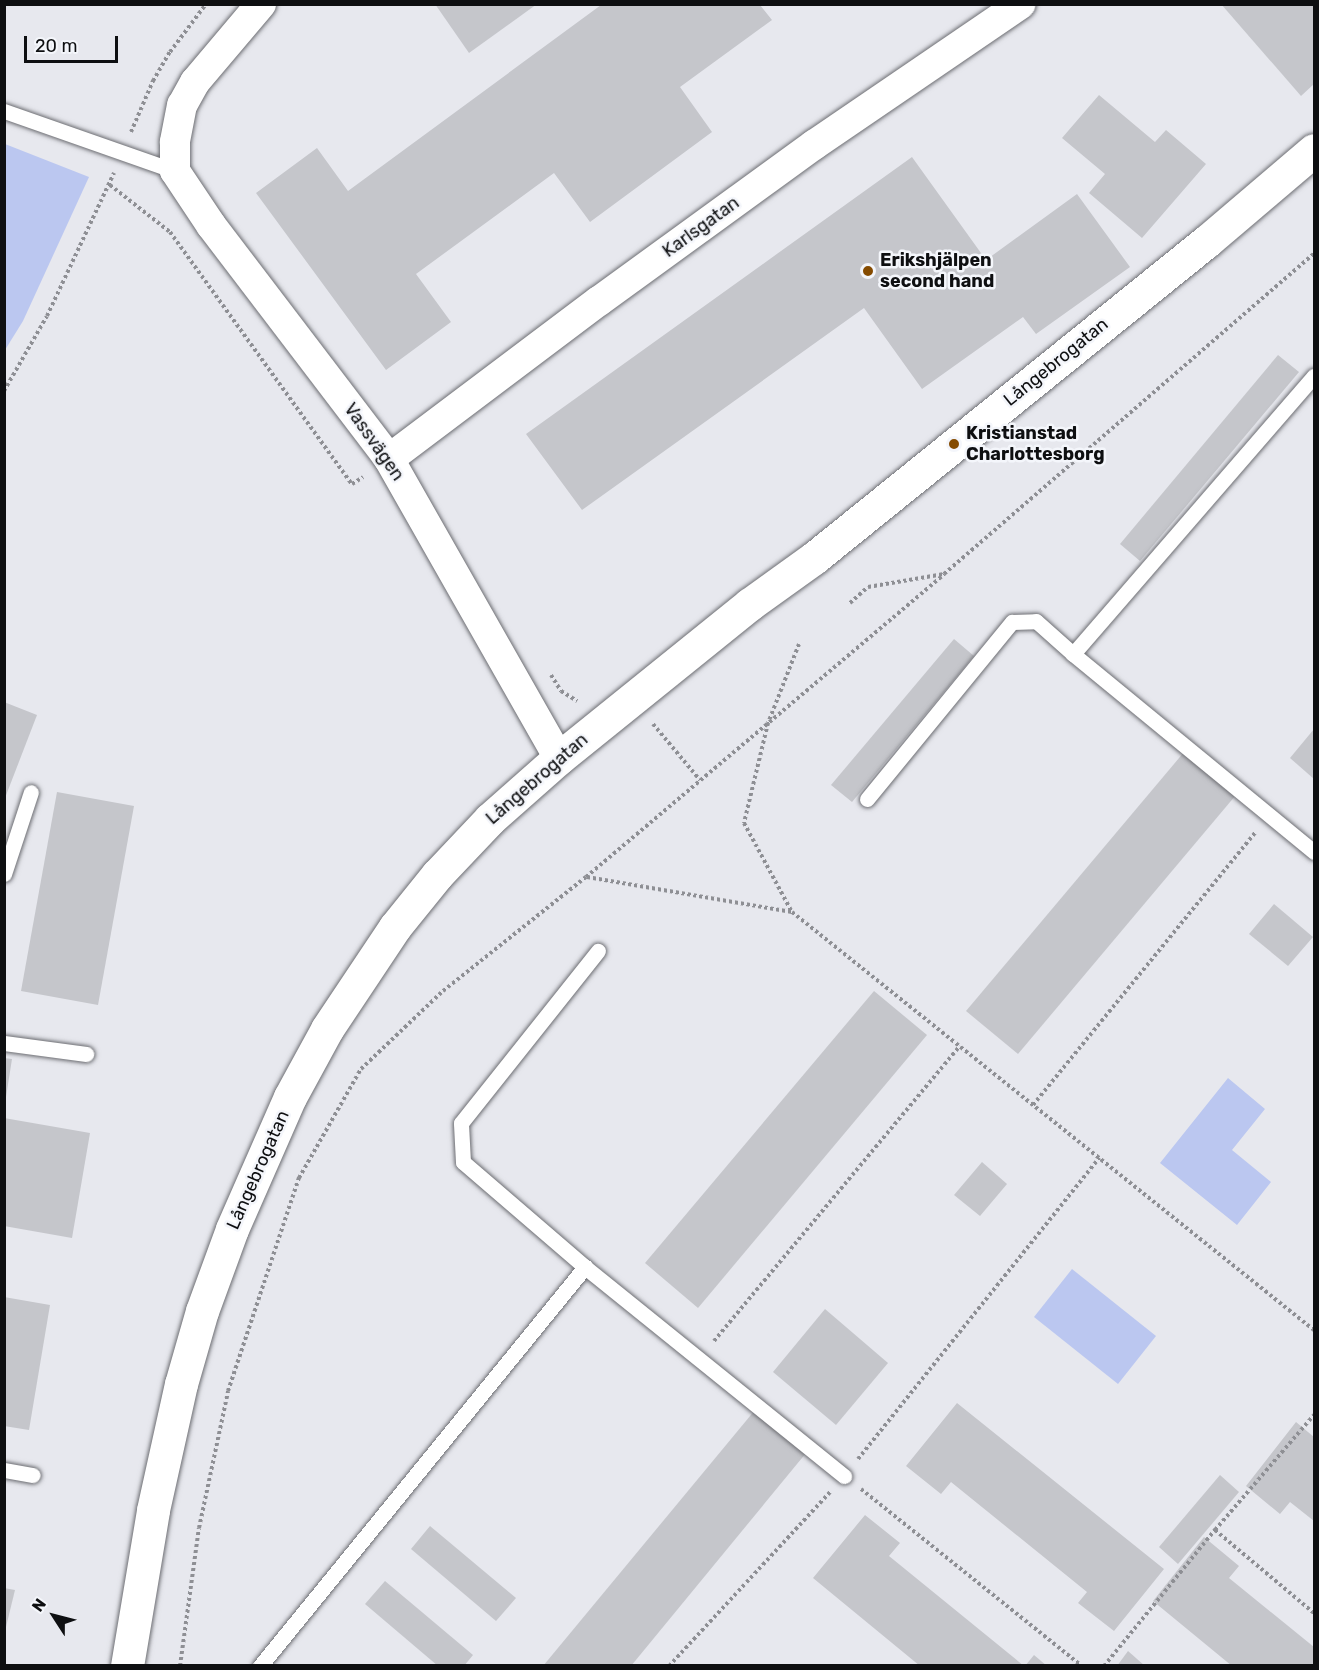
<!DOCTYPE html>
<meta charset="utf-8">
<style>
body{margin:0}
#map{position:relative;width:1319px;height:1670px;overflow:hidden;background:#e7e8ee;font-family:Rubik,sans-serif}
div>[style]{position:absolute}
.green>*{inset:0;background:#bbc7f0}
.building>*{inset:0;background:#c5c6cb}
.path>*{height:4px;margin-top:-2px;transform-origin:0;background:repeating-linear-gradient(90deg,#8e8f94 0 3px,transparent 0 6px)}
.roads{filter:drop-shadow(0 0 2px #6c6d72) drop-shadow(0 0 2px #6c6d72)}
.service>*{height:15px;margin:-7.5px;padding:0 7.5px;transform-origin:7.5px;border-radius:7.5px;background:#fff}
.minor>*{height:30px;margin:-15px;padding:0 15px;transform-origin:15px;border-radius:15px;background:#fff}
.secondary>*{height:33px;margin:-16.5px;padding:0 16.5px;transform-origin:16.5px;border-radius:16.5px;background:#fff}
.dots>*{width:16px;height:16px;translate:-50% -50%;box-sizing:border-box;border:3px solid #f4f6fb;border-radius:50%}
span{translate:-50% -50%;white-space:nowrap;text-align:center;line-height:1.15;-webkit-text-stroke:5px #f4f6fb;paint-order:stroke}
.street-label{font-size:18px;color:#0e0f11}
.poi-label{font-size:18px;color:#0e0f11;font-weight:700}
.left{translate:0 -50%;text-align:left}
.frame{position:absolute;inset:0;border:6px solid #0e0f11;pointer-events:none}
.north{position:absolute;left:24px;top:1586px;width:60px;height:60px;-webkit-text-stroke:4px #f4f6fb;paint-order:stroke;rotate:306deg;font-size:16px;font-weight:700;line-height:24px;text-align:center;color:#0e0f11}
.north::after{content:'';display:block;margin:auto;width:21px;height:27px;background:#0e0f11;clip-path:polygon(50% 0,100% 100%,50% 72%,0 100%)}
.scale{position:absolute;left:24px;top:36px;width:94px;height:27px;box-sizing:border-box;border:3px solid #0e0f11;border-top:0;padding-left:8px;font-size:18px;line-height:21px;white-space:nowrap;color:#0e0f11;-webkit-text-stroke:4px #f4f6fb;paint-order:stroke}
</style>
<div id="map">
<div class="green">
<div style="clip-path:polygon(5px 144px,89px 177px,23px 321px,5px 350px)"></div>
<div style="clip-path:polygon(1228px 1078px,1265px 1109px,1232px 1150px,1271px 1182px,1237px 1225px,1160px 1163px)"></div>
<div style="clip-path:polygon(1072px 1269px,1156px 1336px,1118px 1384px,1034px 1317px)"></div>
</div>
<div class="building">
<div style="clip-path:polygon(435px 4px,537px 4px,469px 53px)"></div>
<div style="clip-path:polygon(1221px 4px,1314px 4px,1314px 84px,1301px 96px)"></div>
<div style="clip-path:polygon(601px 5px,760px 5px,772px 20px,680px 87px,712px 132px,590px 222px,554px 173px,416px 274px,451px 322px,386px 370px,256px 193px,317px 148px,348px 191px)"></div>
<div style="clip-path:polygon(1099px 95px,1155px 142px,1166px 130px,1206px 164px,1142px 238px,1089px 193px,1105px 174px,1062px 138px)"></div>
<div style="clip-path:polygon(912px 157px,986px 260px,1077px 194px,1130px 267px,1036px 334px,1023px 317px,922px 389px,864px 308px,582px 510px,526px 434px)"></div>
<div style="clip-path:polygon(1278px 355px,1299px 372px,1140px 561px,1120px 544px)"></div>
<div style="clip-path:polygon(954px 639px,974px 656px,852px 802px,831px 785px)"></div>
<div style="clip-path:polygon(4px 702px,37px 715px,5px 798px,4px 798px)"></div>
<div style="clip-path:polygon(1314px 729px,1314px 779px,1290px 758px)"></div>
<div style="clip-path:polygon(1190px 745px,1241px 789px,1018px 1054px,966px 1011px)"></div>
<div style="clip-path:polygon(57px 792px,134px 806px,98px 1005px,21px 991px)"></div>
<div style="clip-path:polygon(1274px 904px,1313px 937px,1288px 966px,1249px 934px)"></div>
<div style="clip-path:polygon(874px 991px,927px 1035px,698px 1308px,645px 1263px)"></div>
<div style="clip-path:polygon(4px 1058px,12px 1059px,6px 1097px,4px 1097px)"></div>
<div style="clip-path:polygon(4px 1118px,90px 1133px,72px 1238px,4px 1226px)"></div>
<div style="clip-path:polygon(982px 1162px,1007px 1184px,980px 1216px,954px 1195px)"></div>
<div style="clip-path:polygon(4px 1297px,50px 1305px,29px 1430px,4px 1426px)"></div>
<div style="clip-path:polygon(825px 1309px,888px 1363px,836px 1425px,773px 1372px)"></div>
<div style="clip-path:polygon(957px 1403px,1164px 1569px,1114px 1631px,1078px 1603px,1087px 1592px,951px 1482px,941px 1494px,906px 1466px)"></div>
<div style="clip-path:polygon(760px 1404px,811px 1447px,631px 1666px,543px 1666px)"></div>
<div style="clip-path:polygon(1296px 1422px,1314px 1437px,1314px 1521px,1290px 1502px,1280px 1514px,1246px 1486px)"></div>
<div style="clip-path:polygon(1220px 1475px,1239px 1492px,1178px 1564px,1159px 1547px)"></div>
<div style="clip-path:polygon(865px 1515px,900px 1543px,889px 1556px,1024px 1666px,920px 1666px,813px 1578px)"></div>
<div style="clip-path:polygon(430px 1526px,516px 1598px,496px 1621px,411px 1549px)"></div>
<div style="clip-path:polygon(1204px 1537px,1239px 1566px,1229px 1578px,1314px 1647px,1314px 1666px,1232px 1666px,1153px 1601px)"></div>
<div style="clip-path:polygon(385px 1581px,473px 1655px,464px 1666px,438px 1666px,365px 1604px)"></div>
<div style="clip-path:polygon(4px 1588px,15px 1590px,5px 1631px,4px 1631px)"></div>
<div style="clip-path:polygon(1128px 1651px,1145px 1666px,1117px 1666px)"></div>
<div style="clip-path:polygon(1034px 1655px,1047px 1666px,1025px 1666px)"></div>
</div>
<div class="path">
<div style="left:131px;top:132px;width:56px;rotate:-66.7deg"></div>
<div style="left:153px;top:81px;width:34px;rotate:-60deg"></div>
<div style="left:170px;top:52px;width:60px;rotate:-53.1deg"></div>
<div style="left:110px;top:185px;width:76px;rotate:38.1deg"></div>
<div style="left:170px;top:232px;width:311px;rotate:54.2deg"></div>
<div style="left:352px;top:484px;width:13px;rotate:-32deg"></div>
<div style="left:4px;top:391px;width:86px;rotate:-60.2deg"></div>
<div style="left:47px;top:316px;width:158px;rotate:-64.9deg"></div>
<div style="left:850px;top:603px;width:24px;rotate:-42deg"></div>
<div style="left:868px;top:587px;width:77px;rotate:-9.7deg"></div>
<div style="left:799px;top:644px;width:85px;rotate:111.4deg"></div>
<div style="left:768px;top:723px;width:103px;rotate:103.5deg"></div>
<div style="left:744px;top:823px;width:101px;rotate:61.7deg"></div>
<div style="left:792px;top:912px;width:669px;rotate:38.69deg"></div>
<div style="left:551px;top:675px;width:19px;rotate:58deg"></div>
<div style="left:561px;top:691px;width:19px;rotate:32deg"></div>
<div style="left:653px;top:724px;width:73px;rotate:50deg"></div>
<div style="left:587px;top:877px;width:208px;rotate:9.7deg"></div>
<div style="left:1033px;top:1105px;width:353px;rotate:-50.8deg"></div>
<div style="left:714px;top:1341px;width:384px;rotate:-50.2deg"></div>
<div style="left:858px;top:1459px;width:386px;rotate:-51.3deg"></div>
<div style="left:861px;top:1489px;width:283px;rotate:38.7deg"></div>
<div style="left:1215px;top:1530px;width:129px;rotate:40deg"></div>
<div style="left:180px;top:1666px;width:139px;rotate:-82.2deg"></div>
<div style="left:199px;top:1528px;width:140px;rotate:-78deg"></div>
<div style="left:228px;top:1391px;width:225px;rotate:-71.6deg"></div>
<div style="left:299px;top:1178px;width:125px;rotate:-60.4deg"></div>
<div style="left:361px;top:1069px;width:113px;rotate:-43.6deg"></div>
<div style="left:443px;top:991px;width:183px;rotate:-38.6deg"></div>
<div style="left:586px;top:877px;width:469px;rotate:-40.2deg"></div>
<div style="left:944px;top:574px;width:490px;rotate:-40.9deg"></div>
<div style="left:669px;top:1666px;width:237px;rotate:-47.2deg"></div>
<div style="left:1104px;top:1666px;width:176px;rotate:-50.8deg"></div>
<div style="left:1215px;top:1530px;width:152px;rotate:-49.3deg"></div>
</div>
<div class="roads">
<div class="service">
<div style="left:4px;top:111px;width:181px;rotate:19.3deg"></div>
<div style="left:1073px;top:654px;width:312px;rotate:39.4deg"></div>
<div style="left:867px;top:799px;width:229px;rotate:-50.7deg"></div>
<div style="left:1012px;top:622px;width:24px;rotate:-2deg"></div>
<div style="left:1036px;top:621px;width:50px;rotate:41.7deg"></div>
<div style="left:1073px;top:654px;width:368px;rotate:-49.1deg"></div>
<div style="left:4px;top:874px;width:86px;rotate:-71.8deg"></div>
<div style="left:4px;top:1043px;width:83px;rotate:7.6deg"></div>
<div style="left:585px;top:1267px;width:333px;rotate:38.9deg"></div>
<div style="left:4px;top:1470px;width:29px;rotate:10deg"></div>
<div style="left:260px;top:1666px;width:515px;rotate:-50.84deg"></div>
<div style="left:585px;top:1267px;width:161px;rotate:-139.3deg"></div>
<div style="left:463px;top:1162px;width:39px;rotate:-93deg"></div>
<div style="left:461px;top:1123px;width:220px;rotate:-51.5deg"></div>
</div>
<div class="minor">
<div style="left:261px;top:4px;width:102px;rotate:130.2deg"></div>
<div style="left:195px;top:82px;width:26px;rotate:119deg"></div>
<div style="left:182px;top:105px;width:38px;rotate:101deg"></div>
<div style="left:175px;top:142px;width:29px;rotate:90deg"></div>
<div style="left:175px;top:171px;width:65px;rotate:56.3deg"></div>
<div style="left:211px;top:225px;width:294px;rotate:52.7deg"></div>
<div style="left:389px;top:459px;width:344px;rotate:60.4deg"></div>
<div style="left:389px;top:459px;width:263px;rotate:-37deg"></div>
<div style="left:599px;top:301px;width:266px;rotate:-36deg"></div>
<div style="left:814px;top:145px;width:250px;rotate:-34.3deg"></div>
</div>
<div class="secondary">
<div style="left:127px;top:1666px;width:158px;rotate:-80.5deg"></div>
<div style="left:153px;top:1510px;width:129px;rotate:-77.5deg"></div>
<div style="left:181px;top:1384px;width:76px;rotate:-74deg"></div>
<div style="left:202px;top:1311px;width:87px;rotate:-69.9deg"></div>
<div style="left:232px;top:1229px;width:144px;rotate:-66.3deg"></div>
<div style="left:290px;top:1097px;width:77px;rotate:-61.4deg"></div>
<div style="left:327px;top:1029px;width:123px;rotate:-56.3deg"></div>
<div style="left:395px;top:927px;width:67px;rotate:-51.1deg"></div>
<div style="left:437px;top:875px;width:77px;rotate:-46.6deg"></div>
<div style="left:490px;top:819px;width:92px;rotate:-41.5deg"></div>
<div style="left:559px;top:758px;width:245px;rotate:-38.9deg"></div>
<div style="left:750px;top:604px;width:79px;rotate:-35.7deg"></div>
<div style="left:814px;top:558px;width:505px;rotate:-38.89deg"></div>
<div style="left:1207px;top:241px;width:140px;rotate:-40.4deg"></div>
</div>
</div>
<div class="dots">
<div style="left:868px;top:271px;background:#854b00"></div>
<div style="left:954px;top:444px;background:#854b00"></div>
</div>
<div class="street-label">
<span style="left:701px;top:227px;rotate:-36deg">Karlsgatan</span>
<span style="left:1056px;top:362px;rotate:-39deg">Långebrogatan</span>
<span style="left:374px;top:442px;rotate:55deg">Vassvägen</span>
<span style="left:537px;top:779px;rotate:-41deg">Långebrogatan</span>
<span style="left:258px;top:1170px;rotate:-66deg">Långebrogatan</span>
</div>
<div class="poi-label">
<span class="left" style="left:880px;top:271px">Erikshjälpen<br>second hand</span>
<span class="left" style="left:966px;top:444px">Kristianstad<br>Charlottesborg</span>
</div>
<div class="frame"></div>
<div class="north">N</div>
<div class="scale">20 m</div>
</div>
